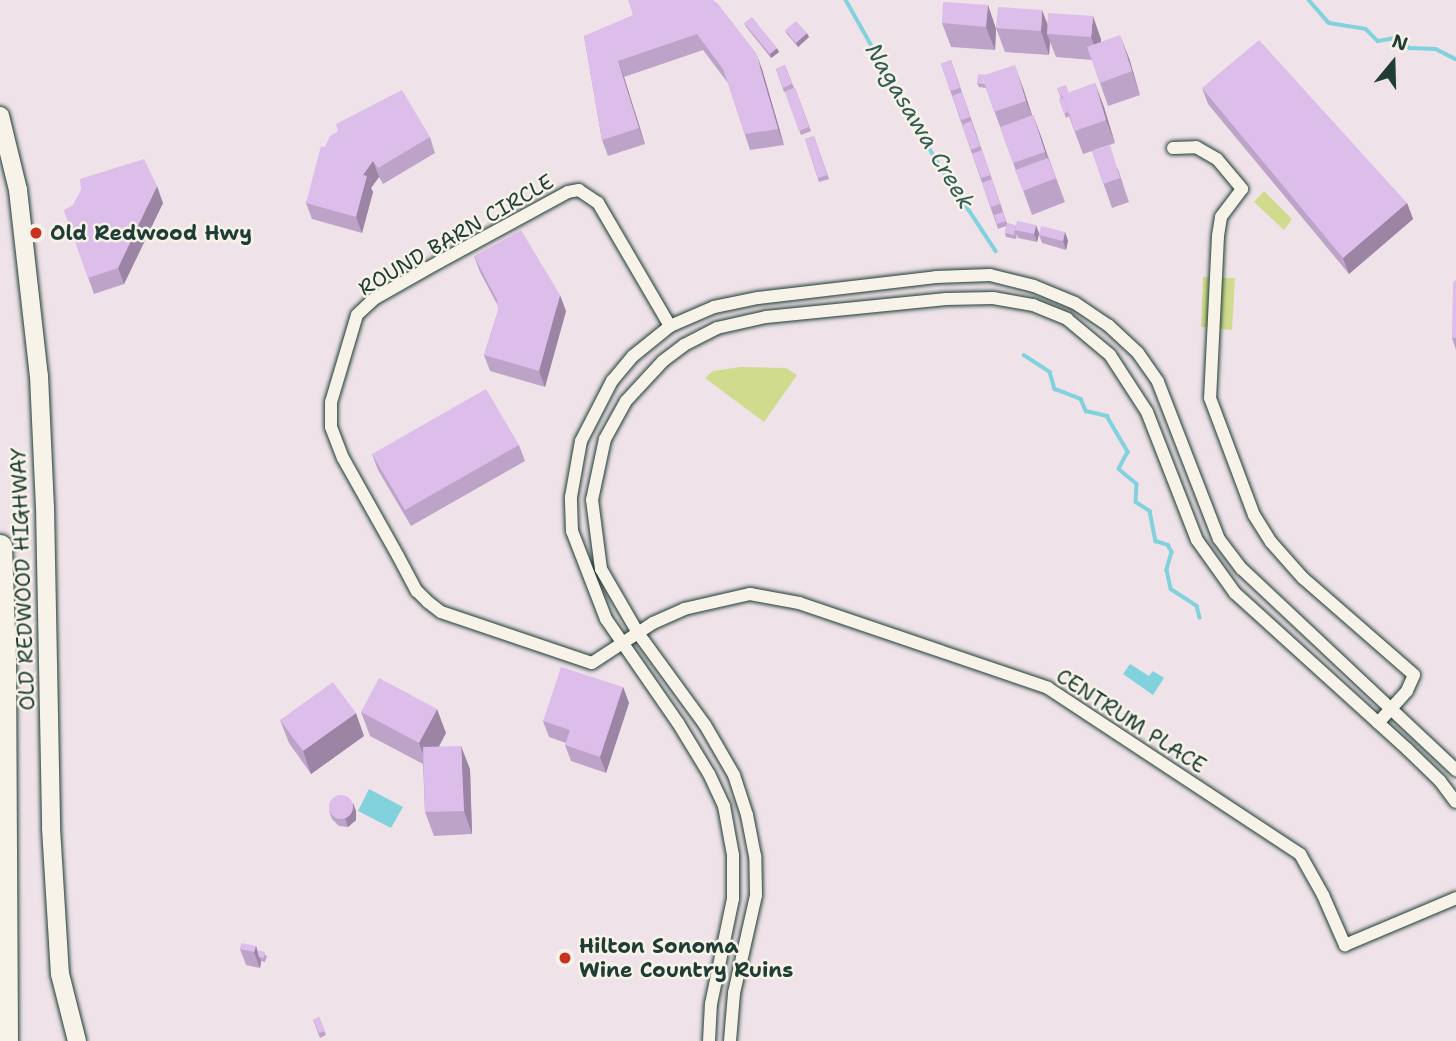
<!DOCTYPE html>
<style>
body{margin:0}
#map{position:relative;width:1456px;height:1041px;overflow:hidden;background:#efe3e9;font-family:"Shantell Sans",sans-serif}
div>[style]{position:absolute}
.green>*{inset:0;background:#d0db8e}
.water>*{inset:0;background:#82d2dd}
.stream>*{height:3.5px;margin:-1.75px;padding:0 1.75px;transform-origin:1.75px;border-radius:1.75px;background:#82d2dd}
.roads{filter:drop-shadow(0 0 2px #1f3d34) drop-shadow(0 0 2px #1f3d34)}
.street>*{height:12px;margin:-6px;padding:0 6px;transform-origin:6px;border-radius:6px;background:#f7f3e8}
.secondary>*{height:18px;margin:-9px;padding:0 9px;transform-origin:9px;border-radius:9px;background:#f7f3e8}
.highway>*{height:23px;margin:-11.5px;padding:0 11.5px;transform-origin:11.5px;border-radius:11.5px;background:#f7f3e8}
.wall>*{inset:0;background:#bea3c9}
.shaded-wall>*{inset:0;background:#9b84a4}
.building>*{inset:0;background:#ddbdea}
.round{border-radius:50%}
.dots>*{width:19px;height:19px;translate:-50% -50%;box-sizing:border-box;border:4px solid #f7f3e8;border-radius:50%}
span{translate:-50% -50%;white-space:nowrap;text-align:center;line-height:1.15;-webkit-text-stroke:5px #f7f3e8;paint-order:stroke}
.poi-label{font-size:21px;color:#1f3d34;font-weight:700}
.left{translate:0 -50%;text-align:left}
.street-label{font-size:21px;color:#1f3d34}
.water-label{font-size:23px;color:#335b56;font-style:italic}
.north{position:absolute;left:1358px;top:28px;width:70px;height:70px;-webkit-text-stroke:5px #f7f3e8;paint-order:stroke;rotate:19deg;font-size:19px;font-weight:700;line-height:28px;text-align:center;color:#1f3d34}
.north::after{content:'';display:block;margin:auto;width:24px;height:32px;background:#1f3d34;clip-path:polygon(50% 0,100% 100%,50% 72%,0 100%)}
</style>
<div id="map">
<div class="green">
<div style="clip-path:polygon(1264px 191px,1292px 219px,1284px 230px,1254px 202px)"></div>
<div style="clip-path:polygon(1203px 277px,1235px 278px,1232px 330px,1201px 327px)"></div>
<div style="clip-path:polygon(741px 367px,786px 368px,797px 375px,764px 422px,705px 378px,713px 371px)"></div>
</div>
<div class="water">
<div style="clip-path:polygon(1130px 664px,1149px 676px,1153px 671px,1164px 678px,1153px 695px,1123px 674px)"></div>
<div style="clip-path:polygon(369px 789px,403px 807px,391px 828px,358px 811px)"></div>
</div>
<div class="stream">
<div style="left:846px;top:0;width:184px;rotate:60.6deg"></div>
<div style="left:936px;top:160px;width:109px;rotate:56.6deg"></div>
<div style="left:1309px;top:0;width:30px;rotate:49deg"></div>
<div style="left:1329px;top:23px;width:37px;rotate:9deg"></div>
<div style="left:1366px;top:29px;width:17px;rotate:45deg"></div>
<div style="left:1378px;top:41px;width:17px;rotate:-10deg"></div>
<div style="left:1395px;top:38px;width:18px;rotate:34deg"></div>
<div style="left:1410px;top:48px;width:26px;rotate:2deg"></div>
<div style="left:1436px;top:49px;width:22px;rotate:27deg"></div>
<div style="left:1024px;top:355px;width:31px;rotate:33deg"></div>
<div style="left:1050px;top:372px;width:18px;rotate:74deg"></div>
<div style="left:1055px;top:389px;width:28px;rotate:21deg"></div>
<div style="left:1081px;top:399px;width:13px;rotate:67deg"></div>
<div style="left:1086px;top:411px;width:22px;rotate:13deg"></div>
<div style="left:1107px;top:416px;width:42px;rotate:59.7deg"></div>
<div style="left:1128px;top:452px;width:19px;rotate:118deg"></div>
<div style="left:1119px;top:469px;width:23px;rotate:40deg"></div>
<div style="left:1137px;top:484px;width:18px;rotate:93deg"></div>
<div style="left:1136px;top:502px;width:17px;rotate:33deg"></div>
<div style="left:1150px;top:511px;width:31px;rotate:79deg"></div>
<div style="left:1156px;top:541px;width:13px;rotate:18deg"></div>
<div style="left:1168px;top:545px;width:8px;rotate:60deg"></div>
<div style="left:1172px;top:552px;width:19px;rotate:106deg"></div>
<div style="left:1167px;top:570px;width:19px;rotate:78deg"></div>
<div style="left:1171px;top:589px;width:31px;rotate:33deg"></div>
<div style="left:1197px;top:606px;width:12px;rotate:76deg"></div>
</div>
<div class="roads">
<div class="street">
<div style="left:1173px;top:148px;width:23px;rotate:-2deg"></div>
<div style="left:1196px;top:147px;width:24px;rotate:30deg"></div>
<div style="left:1217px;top:159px;width:39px;rotate:50deg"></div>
<div style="left:1242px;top:189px;width:35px;rotate:127deg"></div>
<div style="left:1221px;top:217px;width:19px;rotate:99deg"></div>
<div style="left:1218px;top:236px;width:162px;rotate:92.8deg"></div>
<div style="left:1210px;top:398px;width:125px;rotate:69.4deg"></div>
<div style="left:1254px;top:515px;width:32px;rotate:58deg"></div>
<div style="left:1271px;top:542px;width:48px;rotate:48.4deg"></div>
<div style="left:1303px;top:578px;width:147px;rotate:41.1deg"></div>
<div style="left:1414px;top:675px;width:17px;rotate:114deg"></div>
<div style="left:1407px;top:691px;width:43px;rotate:132.2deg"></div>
<div style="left:670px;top:326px;width:143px;rotate:-120.3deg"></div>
<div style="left:598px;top:203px;width:23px;rotate:-146deg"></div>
<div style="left:579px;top:190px;width:11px;rotate:170deg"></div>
<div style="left:568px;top:192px;width:147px;rotate:151.5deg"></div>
<div style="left:439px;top:262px;width:75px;rotate:150.4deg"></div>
<div style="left:374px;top:299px;width:23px;rotate:137deg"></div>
<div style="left:357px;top:315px;width:91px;rotate:106.6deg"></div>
<div style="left:331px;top:402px;width:25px;rotate:90deg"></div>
<div style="left:331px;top:427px;width:33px;rotate:69deg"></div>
<div style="left:343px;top:458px;width:112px;rotate:60.7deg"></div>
<div style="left:398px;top:556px;width:40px;rotate:62deg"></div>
<div style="left:417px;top:591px;width:16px;rotate:45deg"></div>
<div style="left:428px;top:602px;width:16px;rotate:38deg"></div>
<div style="left:441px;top:612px;width:159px;rotate:18.7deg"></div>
<div style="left:592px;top:663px;width:73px;rotate:-33.3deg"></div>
<div style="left:653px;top:623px;width:34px;rotate:-24deg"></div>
<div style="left:684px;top:609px;width:68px;rotate:-12.8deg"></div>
<div style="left:750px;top:594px;width:50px;rotate:10.4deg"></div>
<div style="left:799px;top:603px;width:263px;rotate:18.8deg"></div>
<div style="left:1048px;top:688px;width:302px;rotate:33.4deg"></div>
<div style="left:1300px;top:854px;width:47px;rotate:60.7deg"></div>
<div style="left:1323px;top:895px;width:55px;rotate:66.3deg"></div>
<div style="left:1345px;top:945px;width:121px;rotate:-22.9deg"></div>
<div style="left:709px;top:1041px;width:37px;rotate:-87deg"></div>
<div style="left:711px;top:1004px;width:107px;rotate:-78.2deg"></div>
<div style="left:733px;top:899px;width:44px;rotate:-90deg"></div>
<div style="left:733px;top:855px;width:50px;rotate:-100.4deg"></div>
<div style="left:724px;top:806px;width:35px;rotate:-115deg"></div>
<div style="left:709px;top:774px;width:60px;rotate:-121.3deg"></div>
<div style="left:678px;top:723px;width:126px;rotate:-124.7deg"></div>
<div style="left:606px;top:619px;width:94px;rotate:-111.1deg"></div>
<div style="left:572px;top:531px;width:34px;rotate:-92deg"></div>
<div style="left:571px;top:497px;width:57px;rotate:-79.9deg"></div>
<div style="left:581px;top:441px;width:68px;rotate:-62.7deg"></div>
<div style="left:612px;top:381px;width:33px;rotate:-50deg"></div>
<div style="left:633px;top:356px;width:48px;rotate:-39deg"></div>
<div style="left:670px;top:326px;width:48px;rotate:-23.4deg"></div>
<div style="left:714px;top:307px;width:45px;rotate:-11.6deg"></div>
<div style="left:758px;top:298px;width:179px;rotate:-6.7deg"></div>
<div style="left:936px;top:277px;width:54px;rotate:-2.1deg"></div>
<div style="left:990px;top:275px;width:45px;rotate:14deg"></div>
<div style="left:1034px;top:286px;width:44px;rotate:22.5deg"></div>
<div style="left:1075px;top:303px;width:40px;rotate:34deg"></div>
<div style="left:1108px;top:325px;width:41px;rotate:43deg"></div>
<div style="left:1138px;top:353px;width:35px;rotate:55deg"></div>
<div style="left:1158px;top:382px;width:168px;rotate:68.8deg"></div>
<div style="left:1219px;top:539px;width:38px;rotate:53deg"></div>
<div style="left:1242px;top:569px;width:294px;rotate:43.2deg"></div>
<div style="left:730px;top:1041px;width:48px;rotate:-85.2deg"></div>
<div style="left:734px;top:993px;width:100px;rotate:-77.3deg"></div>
<div style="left:756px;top:895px;width:39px;rotate:-91deg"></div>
<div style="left:755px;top:856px;width:42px;rotate:-101deg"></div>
<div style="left:747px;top:815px;width:42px;rotate:-108deg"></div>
<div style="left:734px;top:775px;width:58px;rotate:-120.1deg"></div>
<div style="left:705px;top:725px;width:114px;rotate:-126.1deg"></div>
<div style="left:638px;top:633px;width:74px;rotate:-120deg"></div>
<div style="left:601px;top:569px;width:70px;rotate:-97.4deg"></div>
<div style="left:592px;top:500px;width:62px;rotate:-78deg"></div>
<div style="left:605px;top:439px;width:43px;rotate:-61.1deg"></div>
<div style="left:626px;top:401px;width:54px;rotate:-47.2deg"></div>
<div style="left:663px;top:361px;width:26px;rotate:-37deg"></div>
<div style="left:684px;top:345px;width:37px;rotate:-27deg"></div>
<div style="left:717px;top:328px;width:50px;rotate:-12.7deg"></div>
<div style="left:766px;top:317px;width:181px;rotate:-5.7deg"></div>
<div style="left:946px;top:299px;width:47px;rotate:-1.2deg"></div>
<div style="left:993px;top:298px;width:41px;rotate:9.9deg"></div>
<div style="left:1033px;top:305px;width:37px;rotate:22deg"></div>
<div style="left:1067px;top:319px;width:56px;rotate:39.9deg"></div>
<div style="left:1110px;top:355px;width:68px;rotate:57deg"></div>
<div style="left:1147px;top:412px;width:137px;rotate:68.7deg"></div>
<div style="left:1197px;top:540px;width:65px;rotate:54.4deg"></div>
<div style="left:1235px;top:593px;width:232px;rotate:42.2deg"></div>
<div style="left:1407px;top:749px;width:46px;rotate:44.1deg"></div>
<div style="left:1440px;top:781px;width:26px;rotate:53deg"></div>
</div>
<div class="secondary">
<div style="left:0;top:116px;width:76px;rotate:76.3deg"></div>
<div style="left:18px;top:190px;width:187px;rotate:83.6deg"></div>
<div style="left:39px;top:376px;width:131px;rotate:87.4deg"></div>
<div style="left:45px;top:507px;width:321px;rotate:88.9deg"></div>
<div style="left:51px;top:828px;width:146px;rotate:86.5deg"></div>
<div style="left:60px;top:974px;width:69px;rotate:75.8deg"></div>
</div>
<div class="highway">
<div style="left:0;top:546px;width:114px;rotate:88deg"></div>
<div style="left:4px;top:660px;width:381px;rotate:89.7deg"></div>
</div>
</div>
<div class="wall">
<div style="clip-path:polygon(718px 4px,762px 69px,784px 145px,750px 150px,728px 83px,703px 50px,624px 77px,645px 144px,608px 156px,602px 140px,584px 36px)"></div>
<div style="clip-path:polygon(988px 5px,996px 29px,995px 50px,951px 47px,942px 23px)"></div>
<div style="clip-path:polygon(744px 23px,779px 52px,771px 58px,746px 27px)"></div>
<div style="clip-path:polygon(1048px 25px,1101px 39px,1101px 42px,1129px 58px,1140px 95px,1108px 106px,1092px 60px,1056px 57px,1050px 42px,1049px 55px,1005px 52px,996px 28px)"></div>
<div style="clip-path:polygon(785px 30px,809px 37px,798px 47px,787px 34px)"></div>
<div style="clip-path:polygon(951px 60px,1007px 223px,1039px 233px,1065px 232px,1068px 241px,1066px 250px,1042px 243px,1039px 235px,1037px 242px,1018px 238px,1017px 234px,1016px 239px,1006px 237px,1005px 233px,1006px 226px,998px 229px,941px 64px)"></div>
<div style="clip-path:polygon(785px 65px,794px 88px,784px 92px,776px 69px)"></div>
<div style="clip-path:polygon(977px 83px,1023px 88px,1032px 116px,1033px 115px,1065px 202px,1032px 215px,986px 88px,979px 87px)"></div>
<div style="clip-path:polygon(1095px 83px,1115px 143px,1094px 150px,1118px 169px,1129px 202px,1112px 208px,1092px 151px,1083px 154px,1069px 116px,1066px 118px,1059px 99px,1061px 98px,1057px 88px,1069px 93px)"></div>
<div style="clip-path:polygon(795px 88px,811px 131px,801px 135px,785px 92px)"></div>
<div style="clip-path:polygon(1202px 88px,1407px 203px,1413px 219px,1349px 274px,1208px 104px)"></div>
<div style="clip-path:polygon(814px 136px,829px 179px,819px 182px,805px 139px)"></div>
<div style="clip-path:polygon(430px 137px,435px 153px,383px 184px,379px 177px,371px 188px,373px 192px,362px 233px,312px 219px,306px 203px,325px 147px)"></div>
<div style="clip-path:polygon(163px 203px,124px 284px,94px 294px,64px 210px)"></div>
<div style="clip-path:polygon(474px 256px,566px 311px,545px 387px,490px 371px,484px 355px,498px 311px,498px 306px,480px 272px)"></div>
<div style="clip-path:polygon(1456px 280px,1456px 350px,1452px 338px)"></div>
<div style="clip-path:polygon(519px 445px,525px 461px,411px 526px,378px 470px,372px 454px)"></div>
<div style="clip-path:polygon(623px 687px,629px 703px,606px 773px,571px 761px,565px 745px,566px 743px,549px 737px,543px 721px)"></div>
<div style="clip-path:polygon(361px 712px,446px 733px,439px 746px,470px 769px,472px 834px,434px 836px,425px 812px,423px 764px,370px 736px)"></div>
<div style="clip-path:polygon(280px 720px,364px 736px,311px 774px,289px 743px)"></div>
<div style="clip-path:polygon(329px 811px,356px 811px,356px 820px,348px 827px,339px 826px,332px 819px)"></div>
<div style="clip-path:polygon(256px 946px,257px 950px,267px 956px,265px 962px,261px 961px,260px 968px,246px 965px,240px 949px)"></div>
<div style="clip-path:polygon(319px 1017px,326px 1035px,320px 1038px,313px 1020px)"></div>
</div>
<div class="shaded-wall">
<div style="clip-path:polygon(988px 5px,996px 29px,995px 50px,986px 27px)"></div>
<div style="clip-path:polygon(1042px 10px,1051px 33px,1047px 34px,1050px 42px,1049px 55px,1041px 31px)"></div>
<div style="clip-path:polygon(1093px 16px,1101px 39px,1100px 61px,1091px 37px)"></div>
<div style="clip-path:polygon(807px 33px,809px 37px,798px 47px,796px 43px)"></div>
<div style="clip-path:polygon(1120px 35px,1129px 58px,1140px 95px)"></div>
<div style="clip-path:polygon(777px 48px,779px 52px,771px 58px,770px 54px)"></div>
<div style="clip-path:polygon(756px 53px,762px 69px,784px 145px,778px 129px)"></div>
<div style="clip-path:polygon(618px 61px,624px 77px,645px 144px,639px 128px)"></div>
<div style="clip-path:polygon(1015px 65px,1023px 88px,1035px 124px,1026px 101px)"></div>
<div style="clip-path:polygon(1095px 83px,1104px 107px,1115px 143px,1106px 120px)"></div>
<div style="clip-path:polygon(1033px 115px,1042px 139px,1053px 175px,1045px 152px)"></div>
<div style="clip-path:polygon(373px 161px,379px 177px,371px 188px,373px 192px,362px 233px,356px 217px,363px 175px)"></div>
<div style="clip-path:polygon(157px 186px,163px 203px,124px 284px,118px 268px)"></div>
<div style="clip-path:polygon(1407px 203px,1413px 219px,1349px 274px,1343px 258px)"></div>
<div style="clip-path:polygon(1036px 225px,1039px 233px,1037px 242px,1034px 234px)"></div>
<div style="clip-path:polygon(1065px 232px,1068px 241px,1066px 250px,1063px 241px)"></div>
<div style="clip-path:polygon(560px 295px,566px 311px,545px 387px,539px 371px)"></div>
<div style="clip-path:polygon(623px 687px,629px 703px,606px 773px,600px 757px)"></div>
<div style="clip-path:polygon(437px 709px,446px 733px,428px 767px,419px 743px)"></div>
<div style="clip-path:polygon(356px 713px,364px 736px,311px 774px,303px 751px)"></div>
<div style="clip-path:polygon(461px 746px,470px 769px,472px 834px,464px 811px)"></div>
<div style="clip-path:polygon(353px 803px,356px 811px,356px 820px,348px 827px,345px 818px)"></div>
<div style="clip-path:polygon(256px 946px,261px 962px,260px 968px,254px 952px)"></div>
</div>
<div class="building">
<div style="clip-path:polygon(628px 0,713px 0,718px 4px,756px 53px,778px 129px,745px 134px,723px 69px,697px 34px,618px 61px,639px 128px,602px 140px,584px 36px,633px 15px)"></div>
<div style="clip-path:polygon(943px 2px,988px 5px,986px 27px,942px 23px)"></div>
<div style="clip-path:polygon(998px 7px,1042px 10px,1041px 31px,996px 28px)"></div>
<div style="clip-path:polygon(1048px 13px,1093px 16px,1091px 37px,1047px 34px)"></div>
<div style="clip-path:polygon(752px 17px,777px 48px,770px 54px,744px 23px)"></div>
<div style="clip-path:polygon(796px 21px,807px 33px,796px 43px,785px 30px)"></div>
<div style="clip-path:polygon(1120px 35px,1132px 71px,1100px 83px,1087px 47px)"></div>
<div style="clip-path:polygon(1259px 40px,1407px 203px,1343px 258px,1202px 88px)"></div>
<div style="clip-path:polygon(951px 60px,960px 88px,950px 91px,941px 64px)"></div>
<div style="clip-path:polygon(785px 65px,792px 84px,783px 88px,776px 69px)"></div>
<div style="clip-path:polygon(1015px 65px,1026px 101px,994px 112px,982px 76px)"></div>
<div style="clip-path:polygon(978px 74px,987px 75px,982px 76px,984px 84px,977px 83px)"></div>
<div style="clip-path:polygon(1095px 83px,1106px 120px,1075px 131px,1062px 95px)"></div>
<div style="clip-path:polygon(1066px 85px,1069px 93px,1061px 96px,1057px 88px)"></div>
<div style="clip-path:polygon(795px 88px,809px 127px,799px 131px,785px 92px)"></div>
<div style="clip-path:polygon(402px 90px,430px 137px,378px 168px,373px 161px,363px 175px,367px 176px,356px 217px,306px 203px,321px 146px,325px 147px,330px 136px,338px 131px,336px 124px)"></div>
<div style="clip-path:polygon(962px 92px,970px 117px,961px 120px,952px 96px)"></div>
<div style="clip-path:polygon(1063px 98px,1068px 112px,1064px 114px,1059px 99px)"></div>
<div style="clip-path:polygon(1033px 115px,1045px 152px,1013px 163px,1000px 127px)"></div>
<div style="clip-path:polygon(971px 121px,980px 146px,971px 150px,962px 125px)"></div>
<div style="clip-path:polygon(814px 136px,827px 175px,818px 178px,805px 139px)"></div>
<div style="clip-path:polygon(1110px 145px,1120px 178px,1103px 184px,1092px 151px)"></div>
<div style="clip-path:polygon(982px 150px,991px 175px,981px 178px,972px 154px)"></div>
<div style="clip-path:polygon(1048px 158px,1056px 178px,1023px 191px,1015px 170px)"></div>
<div style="clip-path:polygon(144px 159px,157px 186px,118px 268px,88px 278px,64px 210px,73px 205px,81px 190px,80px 179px)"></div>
<div style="clip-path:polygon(992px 179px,1000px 204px,991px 207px,982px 183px)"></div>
<div style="clip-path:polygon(1003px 212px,1006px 221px,997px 224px,994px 215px)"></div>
<div style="clip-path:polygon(1017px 221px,1036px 225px,1034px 234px,1015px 230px)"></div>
<div style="clip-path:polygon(1007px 223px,1016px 225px,1014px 235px,1005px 233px)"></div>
<div style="clip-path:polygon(1041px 226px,1065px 232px,1063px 241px,1039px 235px)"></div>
<div style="clip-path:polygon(521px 230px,560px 295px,539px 371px,484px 355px,498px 311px,497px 300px,474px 256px)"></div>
<div style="clip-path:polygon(1456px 280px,1456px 338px,1452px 338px,1453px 282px)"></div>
<div style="clip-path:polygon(486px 389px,519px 445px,405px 510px,372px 454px)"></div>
<div style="clip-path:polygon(561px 667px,623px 687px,600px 757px,565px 745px,570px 730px,543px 721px)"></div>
<div style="clip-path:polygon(379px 678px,437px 709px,419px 743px,361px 712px)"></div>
<div style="clip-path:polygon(333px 682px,356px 713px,303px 751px,280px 720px)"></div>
<div style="clip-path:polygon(461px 746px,464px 811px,425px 812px,423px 747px)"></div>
<div class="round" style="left:329px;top:795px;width:24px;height:24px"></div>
<div style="clip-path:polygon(241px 943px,256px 946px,254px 952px,240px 949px)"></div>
<div style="clip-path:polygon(257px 950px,265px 952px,264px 958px,259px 957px)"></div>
<div style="clip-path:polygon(319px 1017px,325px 1031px,319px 1033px,313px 1020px)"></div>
</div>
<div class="dots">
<div style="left:36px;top:233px;background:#c8321e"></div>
<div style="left:565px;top:958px;background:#c8321e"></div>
</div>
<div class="poi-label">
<span class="left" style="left:50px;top:233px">Old Redwood Hwy</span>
<span class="left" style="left:579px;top:958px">Hilton Sonoma<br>Wine Country Ruins</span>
</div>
<div class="street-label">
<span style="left:456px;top:235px;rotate:-30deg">ROUND BARN CIRCLE</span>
<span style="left:23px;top:579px;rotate:-92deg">OLD REDWOOD HIGHWAY</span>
<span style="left:1131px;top:721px;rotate:33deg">CENTRUM PLACE</span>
</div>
<div class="water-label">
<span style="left:920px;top:126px;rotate:59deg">Nagasawa Creek</span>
</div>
<div class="north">N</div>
</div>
